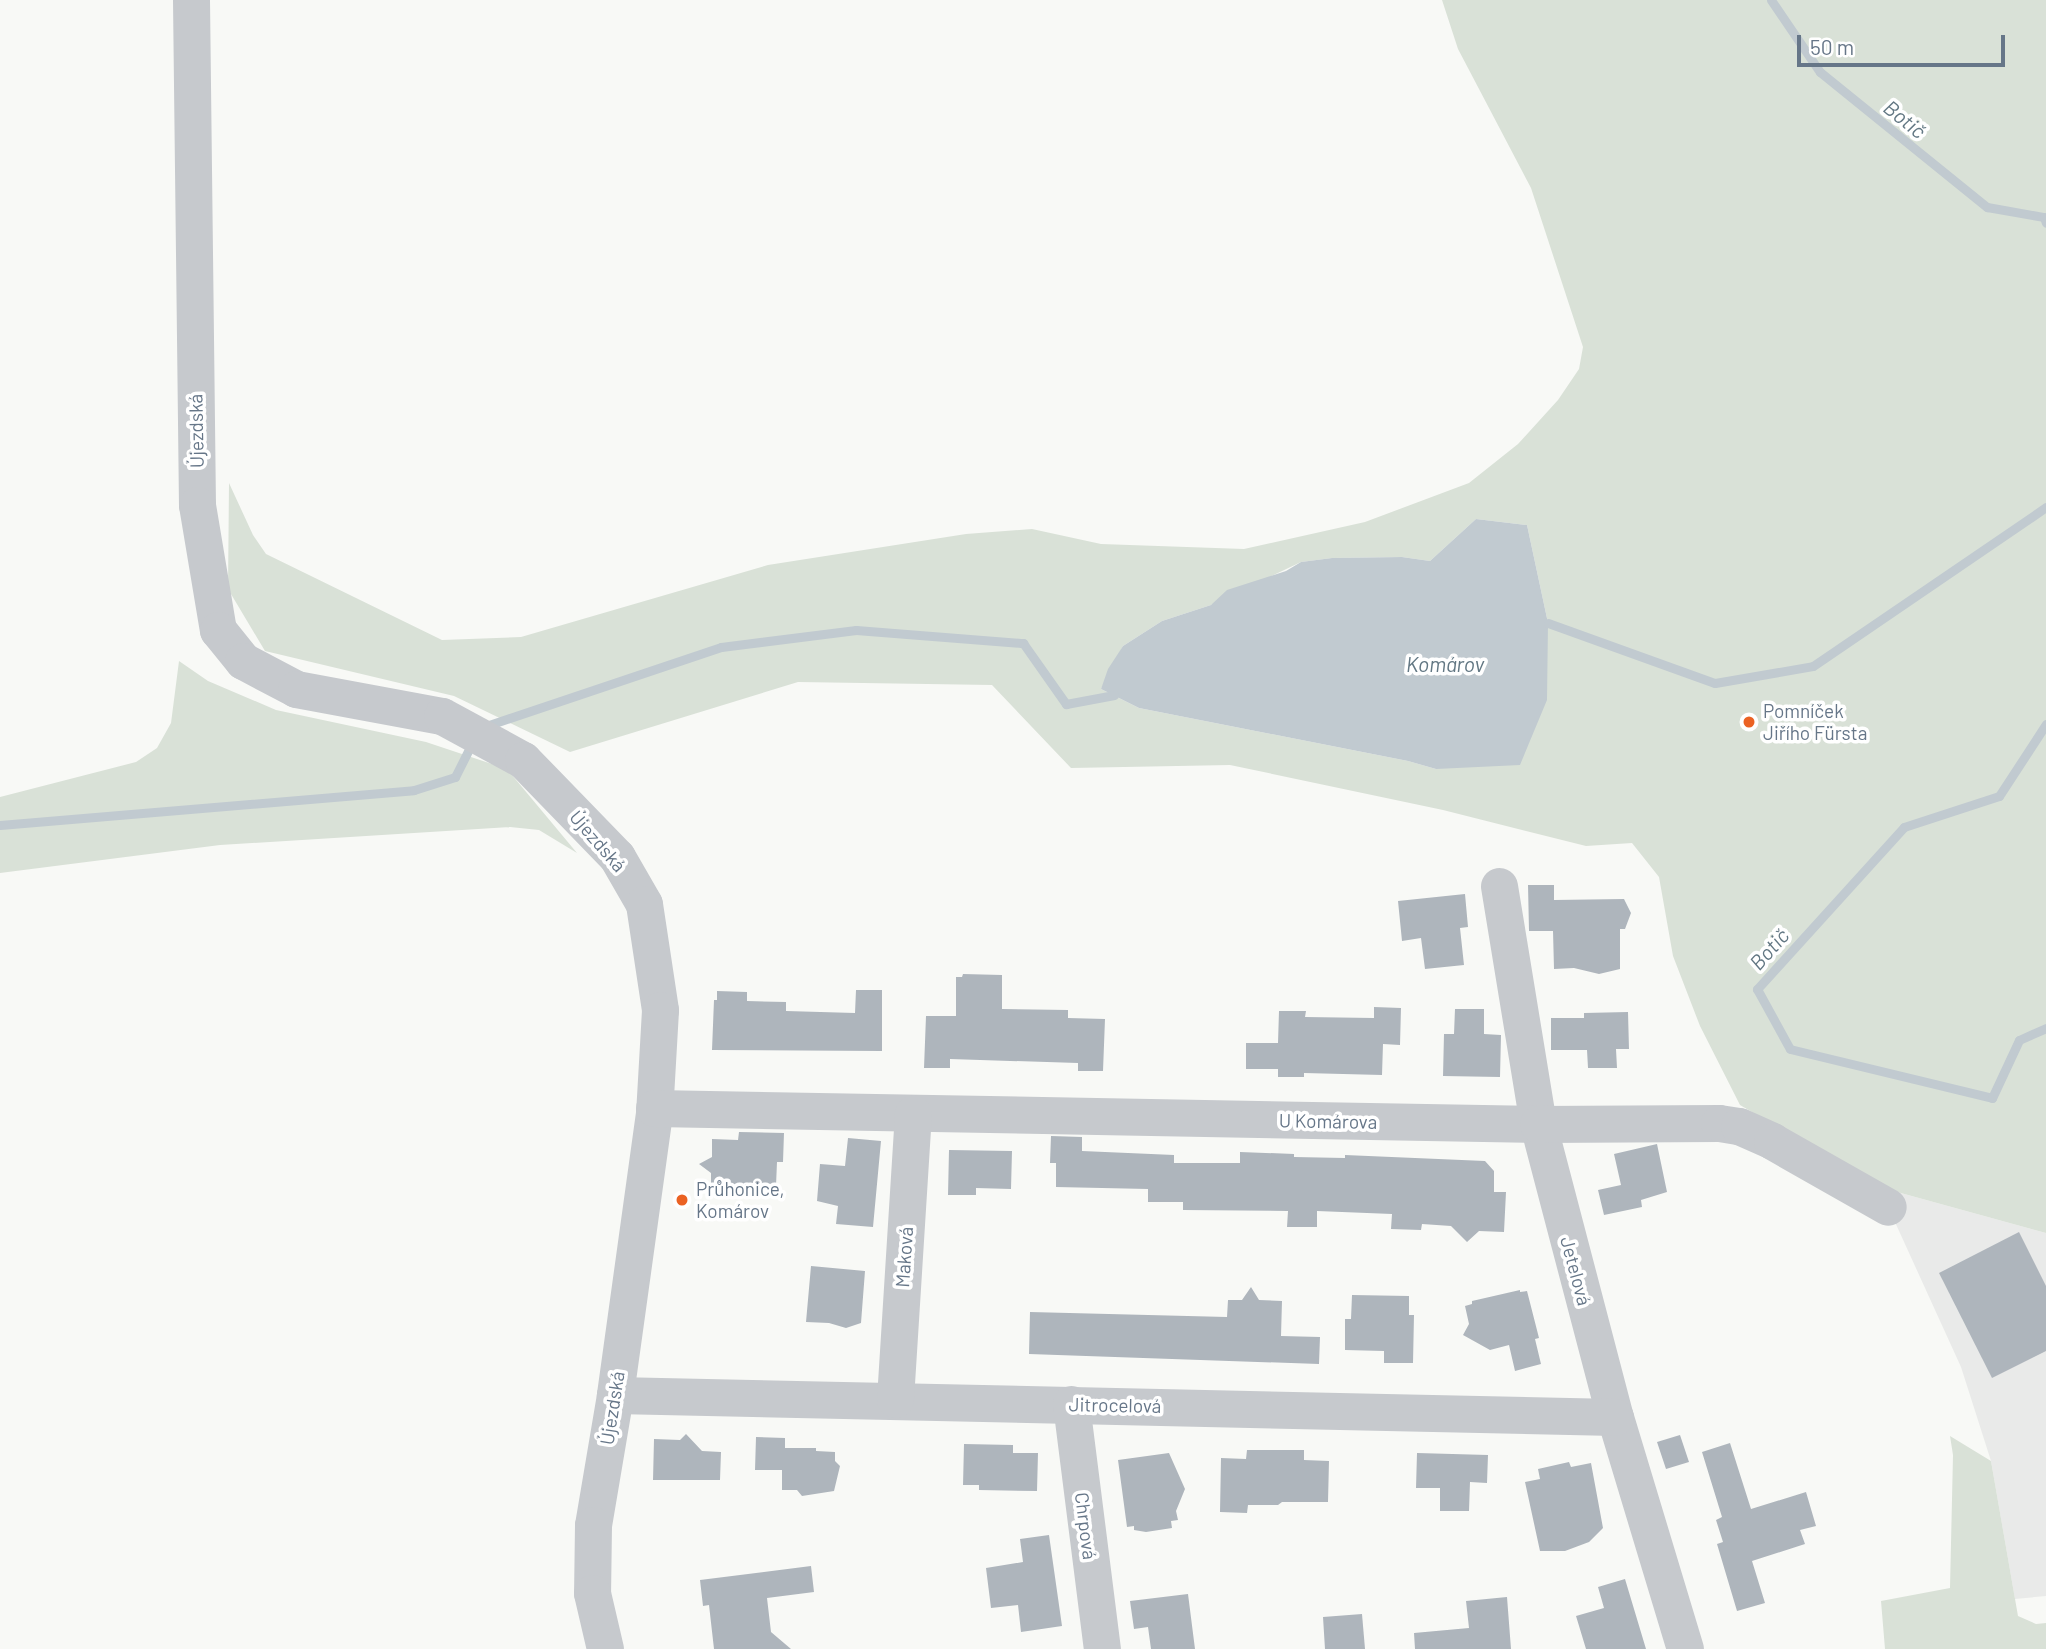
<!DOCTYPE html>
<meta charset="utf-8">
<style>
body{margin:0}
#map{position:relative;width:2046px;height:1649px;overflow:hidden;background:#f8f9f6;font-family:Barlow,sans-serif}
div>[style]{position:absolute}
.built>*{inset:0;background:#e9eae9}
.green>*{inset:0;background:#d9e1d7}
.water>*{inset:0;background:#c1cad0}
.stream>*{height:9px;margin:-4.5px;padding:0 4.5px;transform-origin:4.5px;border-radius:4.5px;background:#c1cad0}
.building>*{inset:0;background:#aeb5bc}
.minor>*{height:37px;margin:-18.5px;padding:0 18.5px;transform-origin:18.5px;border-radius:18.5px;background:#c6c9cd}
.dots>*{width:19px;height:19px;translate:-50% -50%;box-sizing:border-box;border:4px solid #fff;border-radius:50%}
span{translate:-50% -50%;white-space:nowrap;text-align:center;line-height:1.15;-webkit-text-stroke:7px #fff;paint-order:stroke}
.street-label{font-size:19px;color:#667688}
.poi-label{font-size:19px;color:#667688}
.left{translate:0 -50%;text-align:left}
.water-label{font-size:21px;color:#627783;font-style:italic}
.scale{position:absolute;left:1797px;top:35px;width:208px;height:32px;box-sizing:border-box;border:4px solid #667688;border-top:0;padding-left:9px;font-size:21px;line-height:24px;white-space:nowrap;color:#667688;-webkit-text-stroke:5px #fff;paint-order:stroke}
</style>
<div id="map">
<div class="built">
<div style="clip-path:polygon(1879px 1187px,2046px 1233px,2046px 1596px,2015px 1599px,1991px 1461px,1961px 1367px)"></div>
</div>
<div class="green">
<div style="clip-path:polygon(evenodd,1442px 0,2046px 0,2046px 1233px,1879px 1187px,1740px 1105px,1700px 1026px,1673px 956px,1659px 877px,1632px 843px,1586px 846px,1443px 810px,1230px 765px,1071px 768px,992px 685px,798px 682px,570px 752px,454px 696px,265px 651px,228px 589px,229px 483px,253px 535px,266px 554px,442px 640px,521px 637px,768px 565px,966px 534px,1032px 529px,1101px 544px,1244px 549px,1365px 522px,1469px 483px,1518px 444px,1558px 400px,1579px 369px,1583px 347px,1531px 188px,1458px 49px,1442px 0,1476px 519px,1527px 525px,1548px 623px,1436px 769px,1408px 761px,1139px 708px,1101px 689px,1123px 646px,1162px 621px,1211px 605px,1301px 562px,1332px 558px,1402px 557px,1430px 561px,1476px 519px)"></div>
<div style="clip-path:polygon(179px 661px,208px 681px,276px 710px,426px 742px,507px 769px,577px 853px,539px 830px,510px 827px,220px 845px,0 873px,0 797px,136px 762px,157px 748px,171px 723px)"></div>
<div style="clip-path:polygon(1950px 1436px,1991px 1461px,2018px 1616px,2036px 1624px,2046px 1623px,2046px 1649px,1885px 1649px,1881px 1601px,1950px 1588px,1953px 1455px)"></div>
</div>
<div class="water">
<div style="clip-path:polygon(1476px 519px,1527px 525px,1548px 623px,1547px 700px,1520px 765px,1436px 769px,1408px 761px,1139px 708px,1101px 689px,1108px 669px,1123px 646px,1162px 621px,1211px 605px,1227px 590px,1286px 571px,1301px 562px,1332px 558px,1402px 557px,1430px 561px)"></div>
</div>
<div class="stream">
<div style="left:1771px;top:0;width:87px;rotate:55.8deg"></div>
<div style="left:1820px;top:72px;width:215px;rotate:39deg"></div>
<div style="left:1987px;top:207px;width:58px;rotate:10deg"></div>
<div style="left:2044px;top:217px;width:6px;rotate:72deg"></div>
<div style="left:1548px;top:623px;width:177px;rotate:19.8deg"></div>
<div style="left:1715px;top:683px;width:99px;rotate:-9.8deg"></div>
<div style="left:1813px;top:666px;width:282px;rotate:-34.3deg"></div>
<div style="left:2046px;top:724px;width:86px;rotate:123.1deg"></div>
<div style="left:1999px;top:796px;width:100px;rotate:161.9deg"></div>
<div style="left:1904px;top:827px;width:219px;rotate:132.2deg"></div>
<div style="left:1757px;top:989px;width:68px;rotate:61.2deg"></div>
<div style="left:1790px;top:1049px;width:208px;rotate:13.6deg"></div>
<div style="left:1992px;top:1098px;width:64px;rotate:-65deg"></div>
<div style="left:2019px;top:1040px;width:30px;rotate:-24deg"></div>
<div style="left:486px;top:726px;width:248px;rotate:-18.6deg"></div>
<div style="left:721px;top:647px;width:136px;rotate:-7.2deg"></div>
<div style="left:856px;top:630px;width:168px;rotate:4.5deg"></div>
<div style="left:1023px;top:643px;width:75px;rotate:54.8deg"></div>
<div style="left:1066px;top:704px;width:49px;rotate:-10.6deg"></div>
<div style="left:0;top:825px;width:415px;rotate:-4.8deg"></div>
<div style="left:414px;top:790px;width:43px;rotate:-17.6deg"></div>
<div style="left:455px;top:777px;width:40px;rotate:-63.4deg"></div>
</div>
<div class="building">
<div style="clip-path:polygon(1528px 885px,1554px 885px,1554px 900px,1624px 899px,1631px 913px,1625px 929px,1620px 929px,1620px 969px,1599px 974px,1574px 968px,1554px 969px,1553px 931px,1529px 931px)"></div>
<div style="clip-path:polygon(1465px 894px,1468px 927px,1460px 928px,1464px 965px,1425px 969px,1421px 938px,1402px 941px,1398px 901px)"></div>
<div style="clip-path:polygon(963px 974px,1002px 975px,1002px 1009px,1068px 1010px,1068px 1018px,1105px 1019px,1103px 1071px,1078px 1071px,1078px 1063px,950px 1059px,950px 1068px,924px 1068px,926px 1016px,956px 1016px,956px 977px,962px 977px)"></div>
<div style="clip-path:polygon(856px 990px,882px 990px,882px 1051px,712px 1050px,714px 1000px,717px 1000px,717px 991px,747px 992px,747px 1001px,786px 1002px,786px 1011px,855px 1013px)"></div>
<div style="clip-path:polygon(1374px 1007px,1401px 1008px,1400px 1045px,1383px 1044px,1382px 1075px,1304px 1073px,1304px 1077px,1278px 1077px,1278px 1069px,1246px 1069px,1246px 1043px,1278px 1043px,1279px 1011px,1306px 1011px,1305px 1017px,1374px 1018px)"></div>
<div style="clip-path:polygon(1455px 1009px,1484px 1009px,1484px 1034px,1501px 1035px,1500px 1077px,1443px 1076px,1444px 1034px,1454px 1034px)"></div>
<div style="clip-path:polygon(1628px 1012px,1629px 1049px,1616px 1049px,1617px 1068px,1588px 1068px,1587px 1050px,1551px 1050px,1551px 1018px,1584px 1018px,1584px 1013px)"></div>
<div style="clip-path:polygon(739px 1132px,784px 1133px,783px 1162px,777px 1162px,776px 1186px,739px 1185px,738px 1192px,711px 1191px,711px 1173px,699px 1164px,712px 1157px,712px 1139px,738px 1140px)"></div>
<div style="clip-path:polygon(1051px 1136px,1082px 1137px,1082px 1151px,1174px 1155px,1174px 1163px,1240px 1163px,1240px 1152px,1294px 1154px,1294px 1157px,1345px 1158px,1345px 1155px,1485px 1161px,1494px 1171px,1494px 1192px,1506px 1192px,1504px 1232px,1479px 1231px,1467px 1242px,1451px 1226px,1422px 1224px,1421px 1230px,1391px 1229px,1392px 1214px,1317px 1211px,1317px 1227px,1287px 1227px,1288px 1211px,1183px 1210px,1183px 1202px,1148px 1202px,1148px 1189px,1056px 1187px,1056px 1163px,1050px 1163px)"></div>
<div style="clip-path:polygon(848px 1138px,881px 1141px,873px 1227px,836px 1224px,838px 1206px,817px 1201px,820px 1164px,845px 1166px)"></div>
<div style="clip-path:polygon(1657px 1144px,1667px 1192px,1641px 1200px,1642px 1207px,1604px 1215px,1598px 1190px,1621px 1185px,1614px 1154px)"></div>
<div style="clip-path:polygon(949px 1150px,1012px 1151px,1011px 1189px,976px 1188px,976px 1195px,948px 1195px)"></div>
<div style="clip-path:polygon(2019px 1232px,2046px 1286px,2046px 1351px,1992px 1378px,1939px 1273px)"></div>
<div style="clip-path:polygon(811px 1266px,865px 1271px,861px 1323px,846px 1328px,829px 1323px,806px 1322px)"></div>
<div style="clip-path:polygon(1251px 1287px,1259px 1300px,1282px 1301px,1281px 1336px,1320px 1337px,1319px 1364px,1029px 1354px,1030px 1312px,1227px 1317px,1228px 1300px,1242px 1300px)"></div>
<div style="clip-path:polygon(1520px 1290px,1520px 1292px,1527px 1291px,1539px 1338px,1535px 1339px,1541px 1364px,1515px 1371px,1509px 1345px,1490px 1350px,1463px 1335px,1469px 1324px,1465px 1306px,1472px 1304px,1472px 1301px)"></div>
<div style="clip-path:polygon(1352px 1295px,1409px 1296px,1409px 1315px,1414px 1315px,1413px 1363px,1384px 1363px,1384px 1351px,1345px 1350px,1345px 1319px,1351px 1319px)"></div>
<div style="clip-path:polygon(686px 1434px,702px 1451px,721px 1452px,720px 1480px,653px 1480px,654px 1439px,680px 1440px)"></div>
<div style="clip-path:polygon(1680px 1435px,1689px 1462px,1666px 1469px,1657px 1442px)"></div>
<div style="clip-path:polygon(756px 1437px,785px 1438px,785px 1448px,816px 1448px,816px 1451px,835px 1452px,835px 1461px,840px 1466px,834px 1491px,802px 1496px,797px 1490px,782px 1490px,782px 1470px,755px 1470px)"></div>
<div style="clip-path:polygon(1730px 1443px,1751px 1509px,1806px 1492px,1816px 1526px,1800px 1530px,1805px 1544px,1752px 1561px,1765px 1603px,1737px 1611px,1717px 1544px,1723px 1542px,1716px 1520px,1722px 1517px,1702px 1452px)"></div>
<div style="clip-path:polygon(964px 1444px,1013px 1445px,1013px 1453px,1038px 1453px,1037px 1491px,979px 1490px,979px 1485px,963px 1485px)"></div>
<div style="clip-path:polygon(1247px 1450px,1304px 1450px,1304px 1460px,1329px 1461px,1328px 1502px,1282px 1502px,1278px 1505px,1248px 1505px,1247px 1513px,1220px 1512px,1221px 1458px,1246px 1459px)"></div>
<div style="clip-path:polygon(1169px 1453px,1185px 1489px,1176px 1511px,1178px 1520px,1171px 1521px,1172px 1528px,1146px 1532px,1134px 1530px,1134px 1526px,1127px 1527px,1118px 1460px)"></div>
<div style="clip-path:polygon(1417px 1453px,1488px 1455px,1487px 1483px,1470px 1482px,1469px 1511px,1440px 1511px,1440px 1488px,1416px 1488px)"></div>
<div style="clip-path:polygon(1569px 1462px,1571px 1467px,1591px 1463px,1603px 1528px,1589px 1542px,1565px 1551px,1540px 1551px,1525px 1482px,1540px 1479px,1538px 1469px)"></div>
<div style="clip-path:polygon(1049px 1535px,1062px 1626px,1021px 1632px,1018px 1605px,991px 1608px,986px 1568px,1023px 1562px,1020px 1539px)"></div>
<div style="clip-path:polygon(811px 1566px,814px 1592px,767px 1598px,771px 1632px,791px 1649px,714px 1649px,709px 1605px,703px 1606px,700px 1580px)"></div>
<div style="clip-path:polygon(1625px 1579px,1646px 1649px,1586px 1649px,1576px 1616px,1604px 1608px,1598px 1587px)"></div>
<div style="clip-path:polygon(1188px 1594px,1195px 1649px,1151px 1649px,1148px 1627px,1134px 1629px,1130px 1601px)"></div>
<div style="clip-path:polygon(1507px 1597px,1511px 1649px,1415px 1649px,1414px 1633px,1469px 1628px,1466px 1601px)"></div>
<div style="clip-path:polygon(1362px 1614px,1365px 1649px,1325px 1649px,1323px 1617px)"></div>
</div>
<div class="minor">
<div style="left:191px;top:0;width:505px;rotate:89.32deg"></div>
<div style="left:197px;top:505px;width:127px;rotate:80.5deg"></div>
<div style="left:218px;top:630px;width:40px;rotate:51deg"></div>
<div style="left:243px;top:661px;width:60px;rotate:27.8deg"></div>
<div style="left:296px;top:689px;width:148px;rotate:10.5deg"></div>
<div style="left:442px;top:716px;width:92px;rotate:28.5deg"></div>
<div style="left:523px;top:760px;width:135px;rotate:45.9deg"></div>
<div style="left:617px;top:857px;width:54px;rotate:60.1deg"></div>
<div style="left:644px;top:904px;width:107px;rotate:81.4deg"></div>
<div style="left:660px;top:1010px;width:103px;rotate:93.3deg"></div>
<div style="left:654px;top:1113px;width:285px;rotate:97.9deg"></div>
<div style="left:615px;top:1395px;width:132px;rotate:99.6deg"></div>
<div style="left:593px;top:1525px;width:68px;rotate:90.8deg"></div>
<div style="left:592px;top:1593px;width:57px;rotate:76.9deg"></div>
<div style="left:1499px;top:886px;width:241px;rotate:80.7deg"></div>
<div style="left:1538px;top:1124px;width:303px;rotate:75.3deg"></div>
<div style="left:1615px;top:1417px;width:242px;rotate:73.2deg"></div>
<div style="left:654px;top:1108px;width:884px;rotate:1.04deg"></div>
<div style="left:1538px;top:1124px;width:181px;rotate:-0.3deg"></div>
<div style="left:1719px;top:1123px;width:20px;rotate:9deg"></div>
<div style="left:1739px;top:1126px;width:36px;rotate:24deg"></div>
<div style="left:1772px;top:1141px;width:133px;rotate:29.6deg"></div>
<div style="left:615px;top:1395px;width:1000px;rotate:1.26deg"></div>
<div style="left:895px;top:1399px;width:286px;rotate:-86.4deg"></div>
<div style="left:1071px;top:1404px;width:247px;rotate:82.8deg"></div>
</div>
<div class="dots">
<div style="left:1749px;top:722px;background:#eb6223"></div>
<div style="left:682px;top:1200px;background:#eb6223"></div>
</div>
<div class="street-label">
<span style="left:196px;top:431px;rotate:-91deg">Újezdská</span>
<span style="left:598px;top:841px;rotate:49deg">Újezdská</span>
<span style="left:1328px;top:1121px;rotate:1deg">U Komárova</span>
<span style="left:904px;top:1257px;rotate:-86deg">Maková</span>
<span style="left:1576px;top:1271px;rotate:75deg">Jetelová</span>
<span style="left:1115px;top:1405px;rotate:1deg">Jitrocelová</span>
<span style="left:612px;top:1408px;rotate:-81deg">Újezdská</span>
<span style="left:1086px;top:1526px;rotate:83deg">Chrpová</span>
</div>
<div class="poi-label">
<span class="left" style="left:1763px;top:722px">Pomníček<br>Jiřího Fürsta</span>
<span class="left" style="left:696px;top:1200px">Průhonice,<br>Komárov</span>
</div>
<div class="water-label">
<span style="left:1905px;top:119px;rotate:39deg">Botič</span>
<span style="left:1445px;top:664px">Komárov</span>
<span style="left:1769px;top:949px;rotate:-48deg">Botič</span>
</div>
<div class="scale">50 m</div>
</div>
